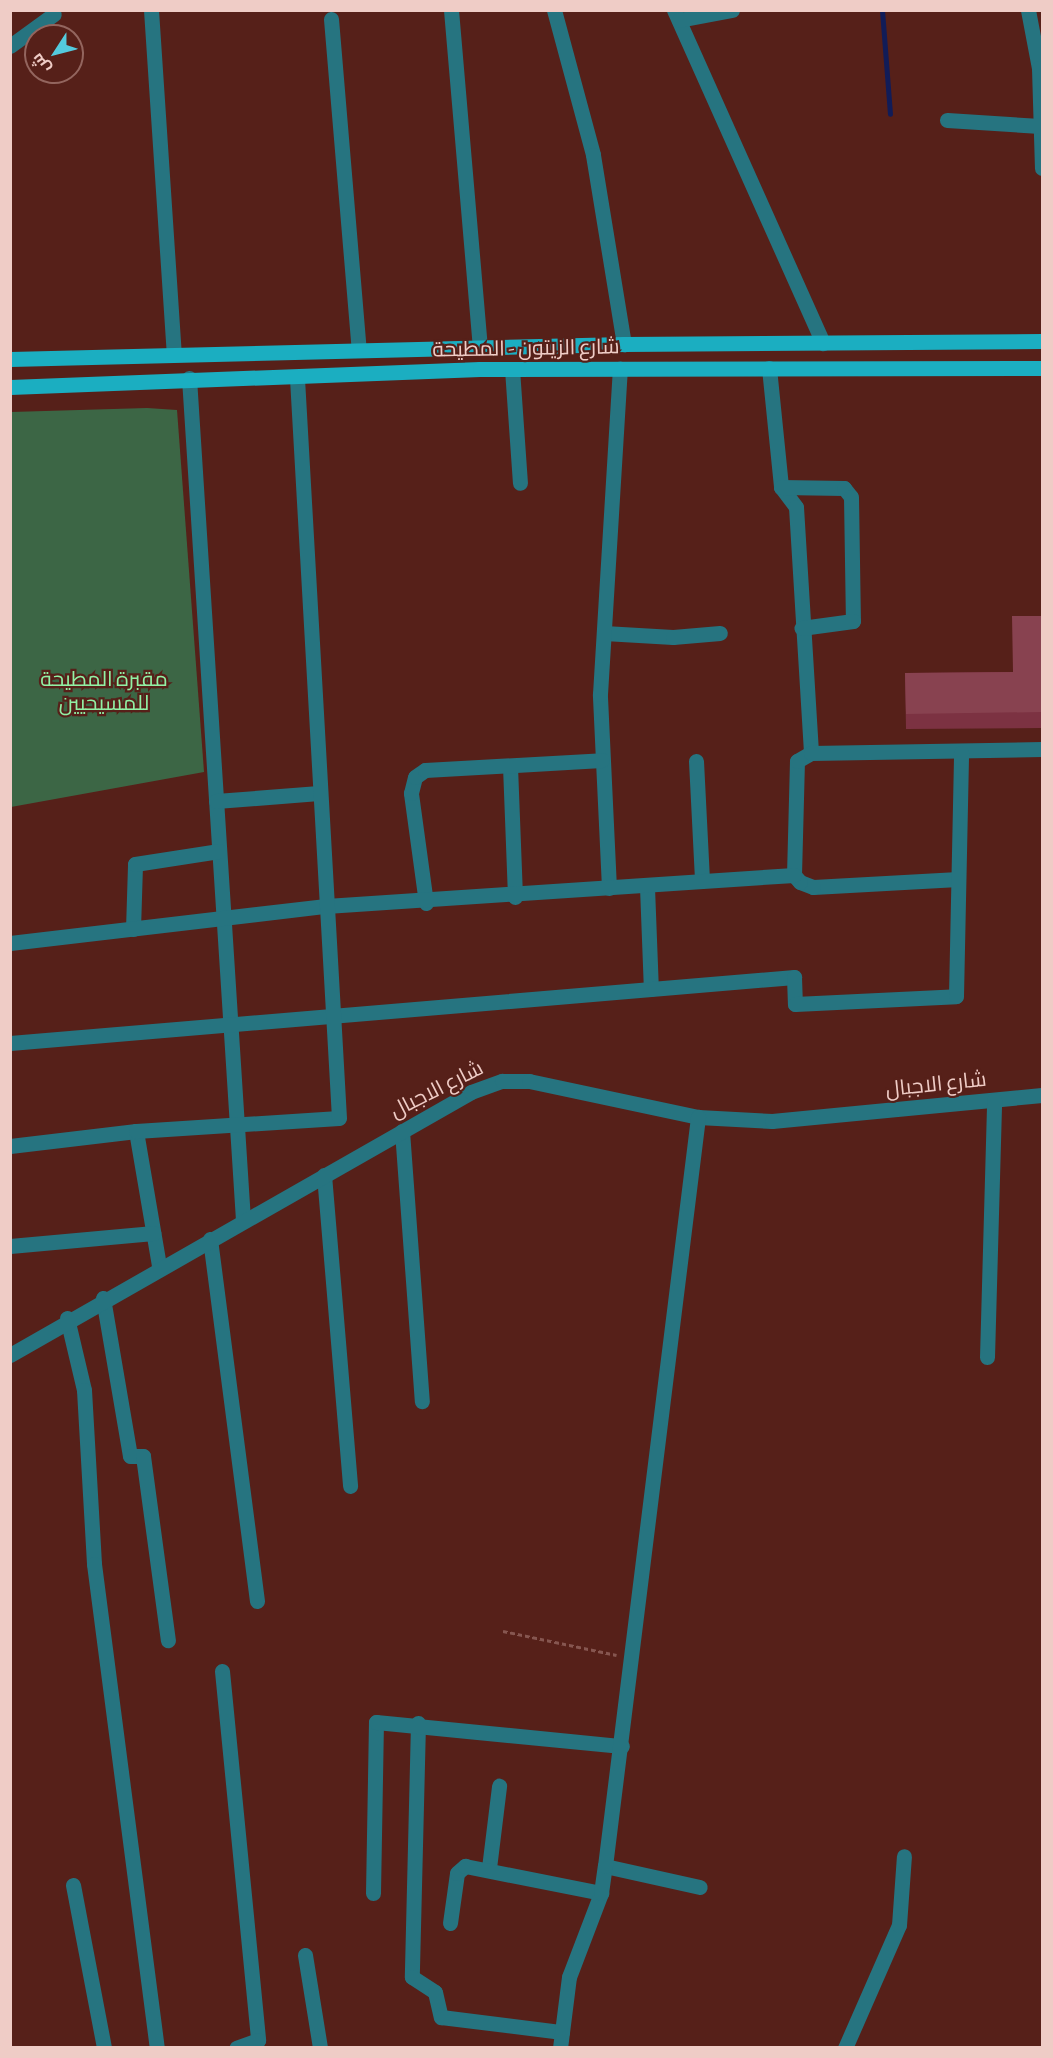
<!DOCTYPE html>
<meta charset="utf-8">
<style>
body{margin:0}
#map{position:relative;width:1053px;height:2058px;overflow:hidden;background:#562019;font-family:"Alegreya Sans",Cairo,sans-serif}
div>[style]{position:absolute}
.green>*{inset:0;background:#3c6645}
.stream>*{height:5px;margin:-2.5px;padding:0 2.5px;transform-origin:2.5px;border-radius:2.5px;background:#111c58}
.path>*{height:3px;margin-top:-1.5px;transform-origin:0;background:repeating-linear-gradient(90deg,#865650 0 4.5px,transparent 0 7.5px)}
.minor>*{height:15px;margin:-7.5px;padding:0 7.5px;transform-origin:7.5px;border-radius:7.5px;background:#267480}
.major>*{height:15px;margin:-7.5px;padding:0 7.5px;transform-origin:7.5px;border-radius:7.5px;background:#1baec1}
.wall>*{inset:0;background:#7c3242}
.building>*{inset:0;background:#884250}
span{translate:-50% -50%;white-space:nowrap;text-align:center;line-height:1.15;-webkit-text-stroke:4.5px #562019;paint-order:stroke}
.street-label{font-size:21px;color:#efccc6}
.park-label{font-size:21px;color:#91f1a5}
.frame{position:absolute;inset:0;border:12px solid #efccc6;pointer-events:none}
.north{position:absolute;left:24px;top:24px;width:60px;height:60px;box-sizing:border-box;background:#562019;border:2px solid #93655e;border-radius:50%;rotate:234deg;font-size:16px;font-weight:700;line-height:24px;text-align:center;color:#efccc6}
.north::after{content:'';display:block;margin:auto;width:21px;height:27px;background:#54cadd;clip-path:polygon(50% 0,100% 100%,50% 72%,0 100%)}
</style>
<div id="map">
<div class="green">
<div style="clip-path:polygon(147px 408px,177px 410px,204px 772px,11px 807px,11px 412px)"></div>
</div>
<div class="stream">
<div style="left:882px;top:10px;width:104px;rotate:85.6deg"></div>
</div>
<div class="path">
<div style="left:503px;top:1631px;width:116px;rotate:11.9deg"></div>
</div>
<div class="minor">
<div style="left:151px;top:10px;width:344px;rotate:86.2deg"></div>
<div style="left:451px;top:10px;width:339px;rotate:85.1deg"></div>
<div style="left:554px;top:10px;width:150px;rotate:74.9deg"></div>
<div style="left:593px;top:155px;width:192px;rotate:80.7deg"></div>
<div style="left:674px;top:10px;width:365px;rotate:65.9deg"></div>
<div style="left:1028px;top:10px;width:59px;rotate:79.3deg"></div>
<div style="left:1039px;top:68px;width:100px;rotate:88.3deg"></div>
<div style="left:331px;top:19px;width:332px;rotate:85.2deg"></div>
<div style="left:679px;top:20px;width:54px;rotate:-10.7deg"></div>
<div style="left:10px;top:46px;width:54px;rotate:-36deg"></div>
<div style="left:947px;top:120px;width:93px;rotate:3.7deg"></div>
<div style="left:769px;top:368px;width:120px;rotate:84.2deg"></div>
<div style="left:781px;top:487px;width:25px;rotate:53deg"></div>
<div style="left:796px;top:507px;width:246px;rotate:86.5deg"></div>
<div style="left:512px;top:369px;width:114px;rotate:86deg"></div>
<div style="left:189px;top:378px;width:845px;rotate:86.33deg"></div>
<div style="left:781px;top:487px;width:63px;rotate:0.9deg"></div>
<div style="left:844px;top:488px;width:11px;rotate:52deg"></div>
<div style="left:851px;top:497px;width:124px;rotate:89.1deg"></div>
<div style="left:853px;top:621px;width:52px;rotate:172.3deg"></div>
<div style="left:604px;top:633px;width:69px;rotate:3.3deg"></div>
<div style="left:673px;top:637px;width:47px;rotate:-4.9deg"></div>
<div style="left:696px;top:761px;width:120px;rotate:87.1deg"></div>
<div style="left:510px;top:766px;width:131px;rotate:87.8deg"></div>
<div style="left:216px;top:801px;width:103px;rotate:-4.4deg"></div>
<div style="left:958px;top:879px;width:145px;rotate:176.8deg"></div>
<div style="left:813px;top:887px;width:14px;rotate:-159deg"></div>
<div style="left:800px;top:882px;width:9px;rotate:-131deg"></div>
<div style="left:794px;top:875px;width:114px;rotate:-88.5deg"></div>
<div style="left:797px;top:761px;width:16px;rotate:-30deg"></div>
<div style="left:811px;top:753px;width:231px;rotate:-1deg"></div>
<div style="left:647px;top:887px;width:102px;rotate:87.8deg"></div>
<div style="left:609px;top:888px;width:194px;rotate:-92.7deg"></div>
<div style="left:600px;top:694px;width:326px;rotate:-86.5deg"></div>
<div style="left:426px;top:903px;width:111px;rotate:-97.8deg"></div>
<div style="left:411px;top:793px;width:16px;rotate:-76deg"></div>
<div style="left:415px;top:777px;width:12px;rotate:-35deg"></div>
<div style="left:425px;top:770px;width:177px;rotate:-3.2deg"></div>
<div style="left:133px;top:929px;width:65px;rotate:-88.2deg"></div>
<div style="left:135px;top:864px;width:85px;rotate:-8.8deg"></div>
<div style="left:10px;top:943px;width:318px;rotate:-6.7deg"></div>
<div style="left:326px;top:906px;width:469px;rotate:-3.8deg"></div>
<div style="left:10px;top:1043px;width:787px;rotate:-4.81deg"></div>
<div style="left:794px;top:977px;width:27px;rotate:88deg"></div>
<div style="left:795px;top:1004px;width:161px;rotate:-2.8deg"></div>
<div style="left:956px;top:996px;width:243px;rotate:-88.8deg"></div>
<div style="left:136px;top:1131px;width:137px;rotate:80.3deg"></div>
<div style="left:402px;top:1131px;width:271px;rotate:85.8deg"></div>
<div style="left:10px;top:1146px;width:127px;rotate:-6.8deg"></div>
<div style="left:136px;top:1131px;width:203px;rotate:-3.7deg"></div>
<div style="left:339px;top:1118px;width:741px;rotate:-93.25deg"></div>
<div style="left:324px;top:1175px;width:312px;rotate:85.2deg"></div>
<div style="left:210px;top:1239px;width:365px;rotate:82.6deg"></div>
<div style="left:10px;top:1246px;width:144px;rotate:-5.2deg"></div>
<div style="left:103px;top:1298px;width:160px;rotate:80.3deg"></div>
<div style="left:130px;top:1456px;width:13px"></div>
<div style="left:143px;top:1456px;width:186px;rotate:82.3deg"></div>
<div style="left:67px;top:1318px;width:74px;rotate:76.7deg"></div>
<div style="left:84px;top:1390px;width:174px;rotate:86.7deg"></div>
<div style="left:94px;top:1564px;width:488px;rotate:82.6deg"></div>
<div style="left:10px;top:1355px;width:531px;rotate:-29.7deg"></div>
<div style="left:471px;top:1092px;width:33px;rotate:-20deg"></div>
<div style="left:502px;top:1081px;width:27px"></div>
<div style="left:529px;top:1081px;width:173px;rotate:12deg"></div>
<div style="left:698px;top:1117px;width:74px;rotate:3.1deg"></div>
<div style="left:772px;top:1121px;width:271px;rotate:-5.5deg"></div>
<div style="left:987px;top:1357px;width:257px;rotate:-88.4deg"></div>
<div style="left:222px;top:1671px;width:371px;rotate:84.4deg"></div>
<div style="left:258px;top:2040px;width:23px;rotate:160deg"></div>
<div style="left:418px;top:1723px;width:254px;rotate:91.4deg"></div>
<div style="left:412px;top:1977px;width:27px;rotate:33deg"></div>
<div style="left:435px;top:1992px;width:26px;rotate:77deg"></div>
<div style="left:441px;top:2017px;width:122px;rotate:7.1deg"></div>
<div style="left:605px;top:1866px;width:97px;rotate:12.5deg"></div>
<div style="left:489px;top:1868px;width:83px;rotate:-83deg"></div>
<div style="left:73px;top:1885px;width:166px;rotate:79.2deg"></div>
<div style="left:373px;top:1893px;width:171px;rotate:-89deg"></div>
<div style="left:376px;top:1722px;width:247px;rotate:5.6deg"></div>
<div style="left:450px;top:1923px;width:50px;rotate:-82deg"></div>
<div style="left:457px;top:1873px;width:11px;rotate:-41deg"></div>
<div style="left:465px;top:1866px;width:139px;rotate:11.2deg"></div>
<div style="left:305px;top:1955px;width:94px;rotate:80.8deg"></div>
<div style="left:560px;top:2048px;width:72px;rotate:-82.8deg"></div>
<div style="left:569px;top:1977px;width:90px;rotate:-69.1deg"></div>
<div style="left:601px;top:1893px;width:27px;rotate:-82deg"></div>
<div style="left:605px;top:1866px;width:755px;rotate:-82.92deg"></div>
<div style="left:845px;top:2048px;width:134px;rotate:-66.3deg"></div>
<div style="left:899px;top:1925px;width:69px;rotate:-85.9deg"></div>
</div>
<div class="major">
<div style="left:10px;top:359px;width:614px;rotate:-1.4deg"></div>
<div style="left:624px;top:344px;width:418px;rotate:-0.4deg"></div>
<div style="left:10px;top:387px;width:470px;rotate:-2.2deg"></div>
<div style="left:480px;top:369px;width:562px;rotate:-0.1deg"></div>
</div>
<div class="wall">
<div style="clip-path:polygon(1042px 616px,1042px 728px,906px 729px,905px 673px,1013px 672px)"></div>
</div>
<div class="building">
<div style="clip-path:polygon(1012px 616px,1042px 616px,1042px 712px,906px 714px,905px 673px,1013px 672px)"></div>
</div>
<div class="street-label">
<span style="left:526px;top:349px;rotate:-1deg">شارع الزيتون - المطيحة</span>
<span style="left:936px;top:1085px;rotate:-6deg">شارع الاجبال</span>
<span style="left:437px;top:1090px;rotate:-27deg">شارع الاجبال</span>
</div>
<div class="park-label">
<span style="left:104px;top:692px">مقبرة المطيحة<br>للمسيحيين</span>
</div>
<div class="frame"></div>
<div class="north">ش</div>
</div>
